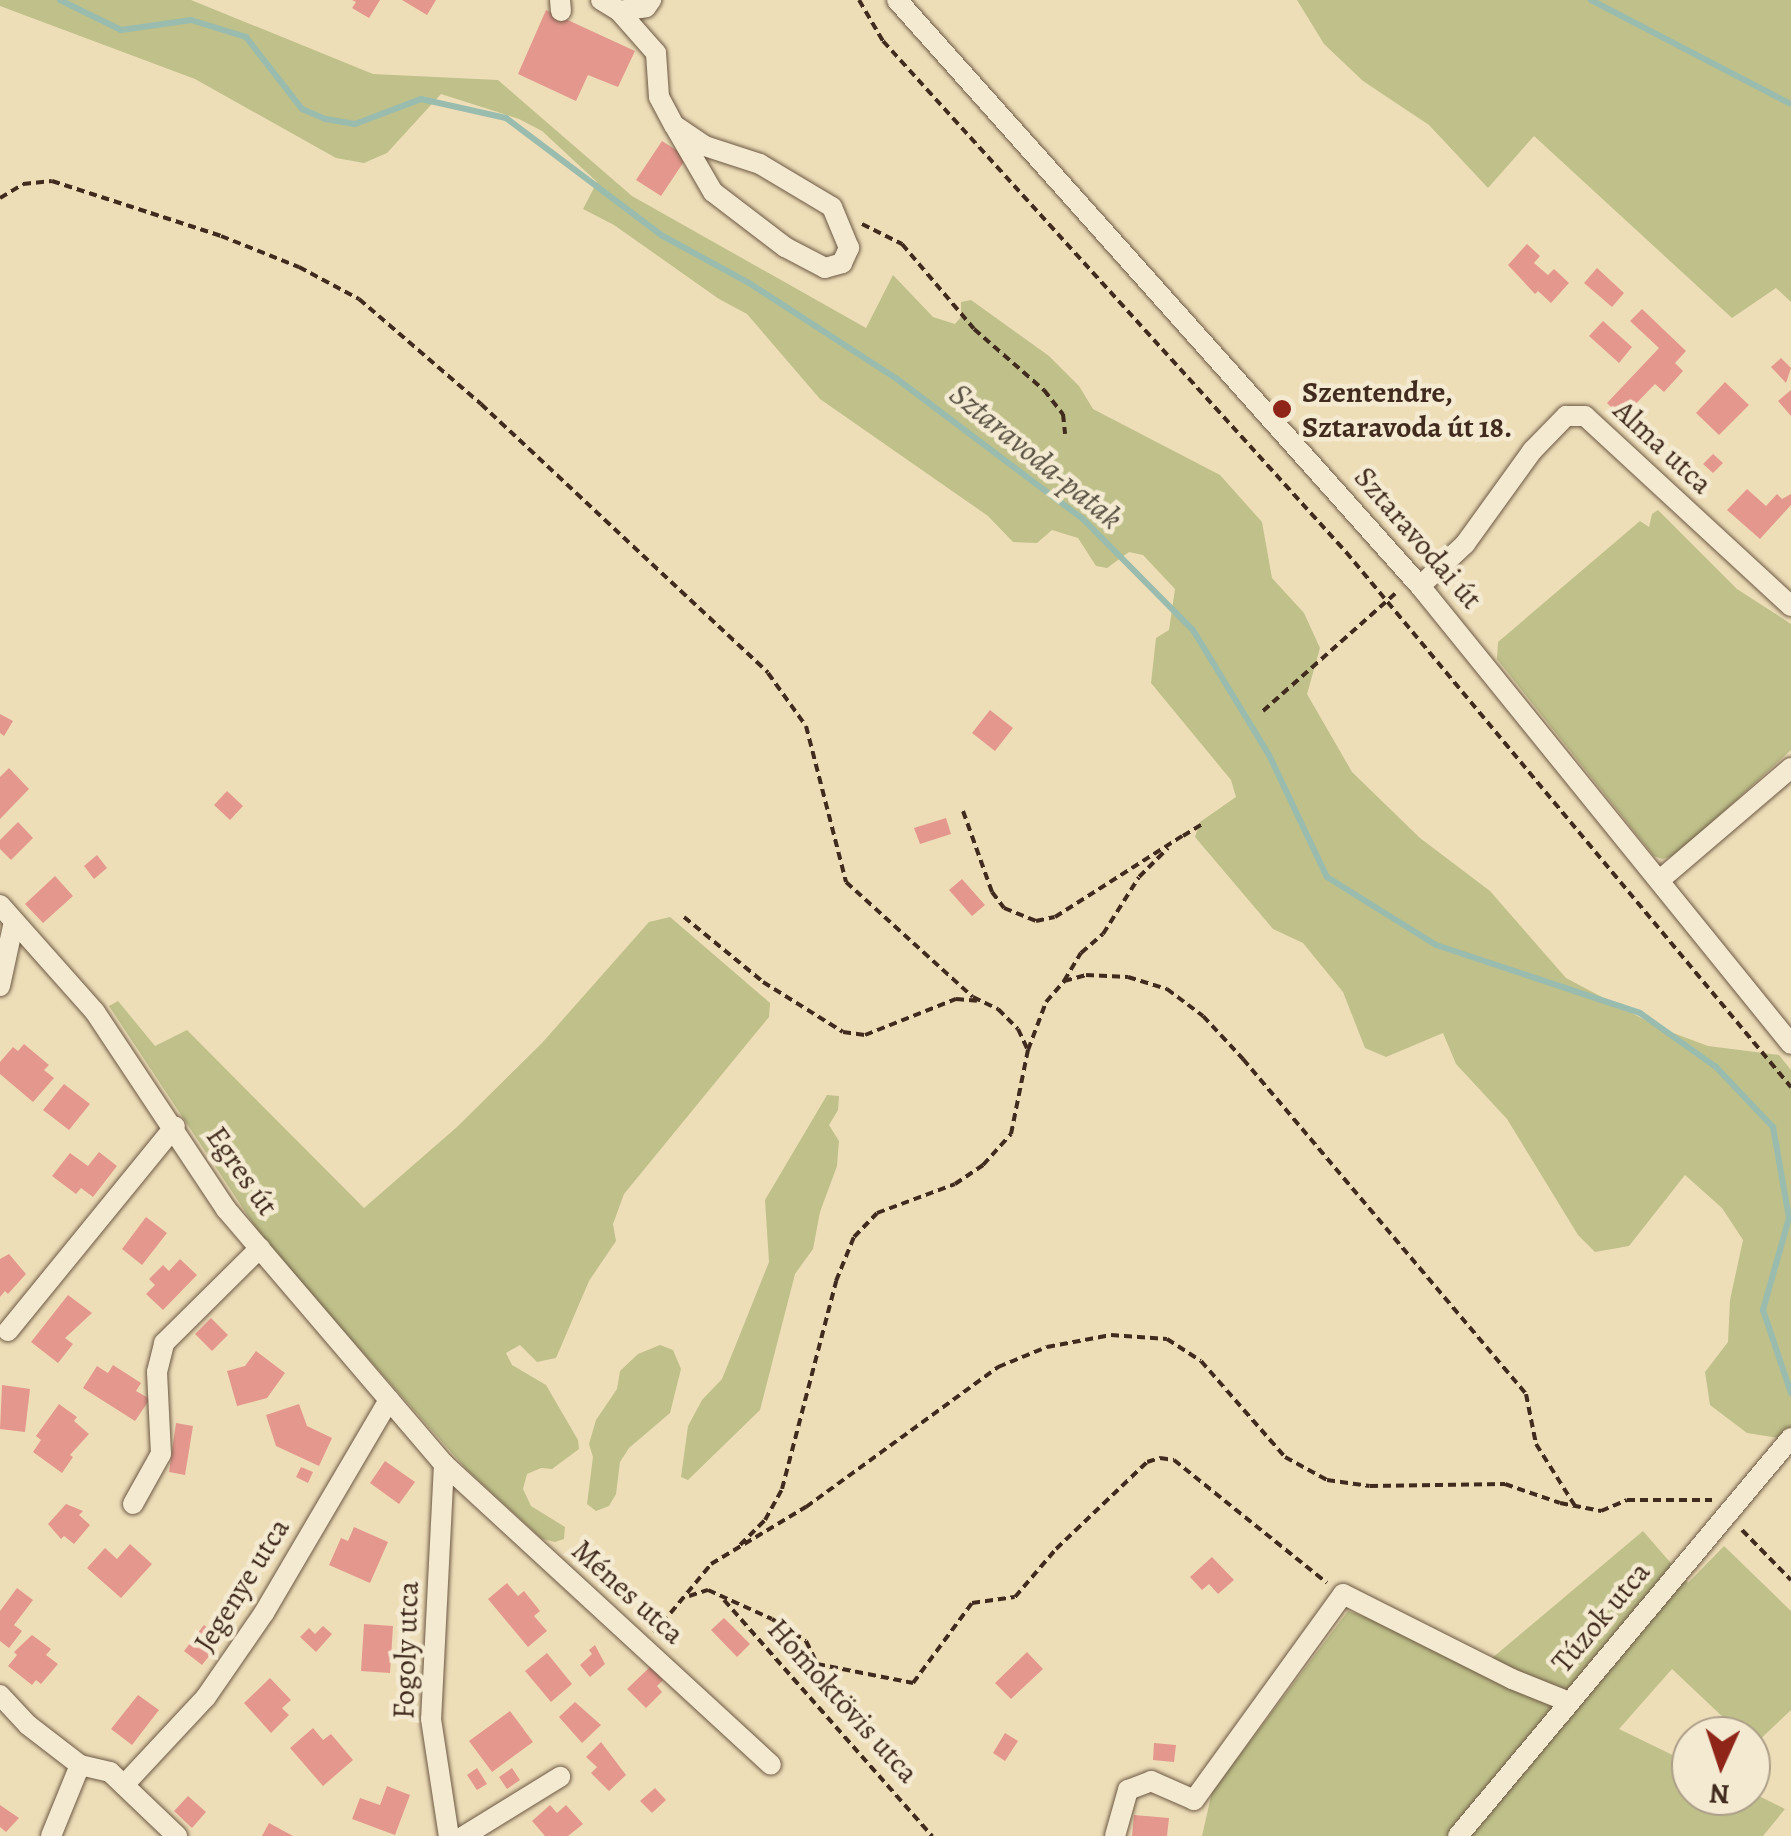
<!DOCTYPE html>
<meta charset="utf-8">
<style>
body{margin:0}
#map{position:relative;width:1791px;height:1836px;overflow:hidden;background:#eedeb8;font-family:Alegreya,serif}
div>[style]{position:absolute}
.green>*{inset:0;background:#bfc08a}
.stream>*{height:6px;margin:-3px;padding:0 3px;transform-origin:3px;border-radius:3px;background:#99bcae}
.building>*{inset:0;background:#e4978d}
.path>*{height:4px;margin-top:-2px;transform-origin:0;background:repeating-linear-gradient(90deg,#412b1e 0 8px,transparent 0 13px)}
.roads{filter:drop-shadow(0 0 2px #6c5844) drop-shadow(0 0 2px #6c5844)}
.minor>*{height:20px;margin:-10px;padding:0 10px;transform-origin:10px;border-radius:10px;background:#f4ead1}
.dots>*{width:28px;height:28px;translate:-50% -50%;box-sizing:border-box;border:5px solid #f4ead1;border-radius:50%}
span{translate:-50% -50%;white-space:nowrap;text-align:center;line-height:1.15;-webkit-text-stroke:9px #f4ead1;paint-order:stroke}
.poi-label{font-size:30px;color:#412b1e;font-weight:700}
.left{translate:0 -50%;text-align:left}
.street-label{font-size:30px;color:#412b1e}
.water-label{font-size:32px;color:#574f42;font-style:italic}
.north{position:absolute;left:1671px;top:1716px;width:100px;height:100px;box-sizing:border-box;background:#f4ead1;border:2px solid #ac9e89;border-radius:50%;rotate:183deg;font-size:28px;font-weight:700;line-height:40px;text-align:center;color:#412b1e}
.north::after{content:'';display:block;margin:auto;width:35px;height:45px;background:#8f2418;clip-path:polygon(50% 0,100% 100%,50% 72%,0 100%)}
</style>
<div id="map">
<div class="green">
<div style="clip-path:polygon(0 0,191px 0,373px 74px,498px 80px,632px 196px,866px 328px,893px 275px,933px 317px,955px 324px,961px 317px,961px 302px,971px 300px,1049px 356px,1079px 386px,1093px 409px,1220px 475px,1262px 522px,1272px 578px,1304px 613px,1320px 648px,1307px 694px,1352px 772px,1420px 838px,1490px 891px,1566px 978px,1660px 1028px,1708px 1046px,1779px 1055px,1791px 1070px,1791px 1440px,1747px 1433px,1710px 1405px,1705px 1372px,1728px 1342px,1730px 1300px,1743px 1240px,1722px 1208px,1685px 1175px,1629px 1246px,1595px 1252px,1578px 1235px,1507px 1119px,1456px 1064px,1443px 1033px,1386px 1057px,1365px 1048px,1343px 992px,1303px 943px,1273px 929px,1195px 837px,1200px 822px,1236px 797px,1231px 780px,1151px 683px,1156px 638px,1169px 630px,1175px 589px,1143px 555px,1129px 552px,1107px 568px,1096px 566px,1078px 538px,1052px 530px,1037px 543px,1013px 542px,988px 516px,820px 399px,747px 314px,719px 299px,614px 225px,583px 209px,597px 182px,542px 131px,519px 119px,441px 94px,387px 153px,364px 163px,336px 158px,195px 79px,0 6px)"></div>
<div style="clip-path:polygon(1297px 0,1791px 0,1791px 302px,1776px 288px,1732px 318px,1534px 136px,1488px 188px,1429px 125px,1363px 81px,1324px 44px)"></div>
<div style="clip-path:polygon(1658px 510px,1737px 589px,1791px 624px,1791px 750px,1676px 855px,1662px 859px,1654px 856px,1497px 659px,1498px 642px,1640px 521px,1649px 527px,1652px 514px)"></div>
<div style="clip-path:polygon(670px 917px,770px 1003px,769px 1017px,624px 1194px,613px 1224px,616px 1241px,589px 1281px,556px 1358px,537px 1362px,520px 1345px,506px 1353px,512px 1365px,546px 1385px,578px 1440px,579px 1449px,552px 1469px,541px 1468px,527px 1474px,523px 1489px,531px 1506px,565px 1527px,564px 1539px,555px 1542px,542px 1539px,467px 1470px,266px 1243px,109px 1006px,118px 1001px,155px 1046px,187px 1030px,364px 1208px,457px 1127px,542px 1043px,649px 922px)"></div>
<div style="clip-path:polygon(827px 1095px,839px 1096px,838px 1110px,829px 1125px,839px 1141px,837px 1166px,820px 1212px,813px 1249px,795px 1274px,760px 1410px,688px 1480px,681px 1477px,688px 1426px,702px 1400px,722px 1379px,769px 1262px,765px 1200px)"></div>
<div style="clip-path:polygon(660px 1345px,673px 1350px,681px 1369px,670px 1413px,629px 1448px,620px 1462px,616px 1494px,609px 1506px,596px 1511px,587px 1504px,593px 1457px,589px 1444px,596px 1420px,617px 1389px,620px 1371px,638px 1354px)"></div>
<div style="clip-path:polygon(1643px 1531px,1688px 1583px,1724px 1546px,1791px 1611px,1791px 1710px,1753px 1746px,1751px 1736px,1743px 1736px,1672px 1669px,1619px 1729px,1691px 1764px,1691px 1796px,1751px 1796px,1751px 1792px,1785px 1809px,1763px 1836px,1202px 1836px,1212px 1792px,1348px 1611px,1491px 1659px)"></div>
</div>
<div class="stream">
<div style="left:60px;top:0;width:68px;rotate:26.2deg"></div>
<div style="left:121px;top:30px;width:71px;rotate:-8.1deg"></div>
<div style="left:191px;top:20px;width:58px;rotate:17.2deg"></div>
<div style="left:246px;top:37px;width:91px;rotate:52.1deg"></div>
<div style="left:302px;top:109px;width:26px;rotate:23deg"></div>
<div style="left:326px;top:119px;width:29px;rotate:10deg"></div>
<div style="left:355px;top:124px;width:71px;rotate:-20.7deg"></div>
<div style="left:421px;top:99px;width:87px;rotate:12.6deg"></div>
<div style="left:506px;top:118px;width:194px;rotate:37deg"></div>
<div style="left:661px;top:235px;width:100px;rotate:28.6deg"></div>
<div style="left:749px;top:283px;width:176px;rotate:33deg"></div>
<div style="left:897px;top:379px;width:233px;rotate:37deg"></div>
<div style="left:1083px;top:519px;width:156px;rotate:45.3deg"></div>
<div style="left:1193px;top:630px;width:146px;rotate:58.7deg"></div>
<div style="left:1269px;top:755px;width:135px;rotate:64.6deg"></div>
<div style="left:1327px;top:877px;width:128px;rotate:32deg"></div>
<div style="left:1436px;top:945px;width:215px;rotate:18.4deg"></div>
<div style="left:1640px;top:1013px;width:93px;rotate:35.4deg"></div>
<div style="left:1716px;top:1067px;width:83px;rotate:46.5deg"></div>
<div style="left:1773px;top:1127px;width:92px;rotate:80deg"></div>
<div style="left:1789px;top:1218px;width:96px;rotate:105.8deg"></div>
<div style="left:1763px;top:1310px;width:88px;rotate:71.4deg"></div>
<div style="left:1591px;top:0;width:225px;rotate:27.5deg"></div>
</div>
<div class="building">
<div style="clip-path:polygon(352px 0,380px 0,369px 18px,352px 8px,356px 2px)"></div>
<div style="clip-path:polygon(402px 0,436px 0,427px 15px)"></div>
<div style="clip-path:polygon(546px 10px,635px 51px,618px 87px,588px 75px,576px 101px,518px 74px)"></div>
<div style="clip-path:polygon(662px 141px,687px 157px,661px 196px,636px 180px)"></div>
<div style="clip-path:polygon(1527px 244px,1540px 256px,1534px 263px,1548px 275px,1554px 269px,1569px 283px,1551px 303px,1538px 291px,1535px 294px,1508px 265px)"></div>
<div style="clip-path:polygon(1597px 268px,1624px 293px,1612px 307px,1584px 283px)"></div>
<div style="clip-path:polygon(1642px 309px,1686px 351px,1675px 363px,1683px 371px,1664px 392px,1655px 384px,1622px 418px,1607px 403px,1659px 348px,1630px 321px)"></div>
<div style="clip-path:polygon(1603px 321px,1632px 347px,1619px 363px,1589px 336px)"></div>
<div style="clip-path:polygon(1781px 358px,1791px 368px,1786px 383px,1771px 367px)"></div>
<div style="clip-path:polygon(1725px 382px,1749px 405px,1719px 435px,1696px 413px)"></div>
<div style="clip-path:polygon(1791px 390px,1791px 416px,1778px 401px)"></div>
<div style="clip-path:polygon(1713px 454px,1723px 463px,1713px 473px,1703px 464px)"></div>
<div style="clip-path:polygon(1747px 489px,1766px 506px,1777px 494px,1782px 499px,1791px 494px,1791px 505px,1760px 539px,1727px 510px)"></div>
<div style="clip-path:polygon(990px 710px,1013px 728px,995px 751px,972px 733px)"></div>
<div style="clip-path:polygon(0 714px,13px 721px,4px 736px,0 733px)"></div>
<div style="clip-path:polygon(9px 768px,29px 789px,0 819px,0 777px)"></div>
<div style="clip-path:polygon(227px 791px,243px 806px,230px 820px,214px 805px)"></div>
<div style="clip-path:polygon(946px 818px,951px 834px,920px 844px,914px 828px)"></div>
<div style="clip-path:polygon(18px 822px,33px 838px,11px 860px,0 849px,0 840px)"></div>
<div style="clip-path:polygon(97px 855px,107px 868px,94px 879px,84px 866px)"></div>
<div style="clip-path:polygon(55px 876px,73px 896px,43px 923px,25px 904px)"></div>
<div style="clip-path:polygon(962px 879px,985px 905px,972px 916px,949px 890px)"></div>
<div style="clip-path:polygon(24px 1044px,49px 1065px,44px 1070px,54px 1078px,33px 1102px,0 1074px,0 1062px,13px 1047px,18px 1051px)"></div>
<div style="clip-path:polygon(64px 1084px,90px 1104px,69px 1130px,43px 1110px)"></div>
<div style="clip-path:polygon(99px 1152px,117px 1166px,93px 1197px,81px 1188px,76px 1194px,52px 1176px,70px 1153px,88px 1166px)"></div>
<div style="clip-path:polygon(146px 1217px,167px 1233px,142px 1265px,122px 1249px)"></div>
<div style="clip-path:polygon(9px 1254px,26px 1274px,8px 1294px,5px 1291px,0 1297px,0 1259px)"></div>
<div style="clip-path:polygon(180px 1259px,197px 1275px,163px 1310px,146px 1294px,155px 1285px,149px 1279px,163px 1265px,169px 1271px)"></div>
<div style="clip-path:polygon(68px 1295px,92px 1313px,65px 1338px,73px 1344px,58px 1363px,31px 1342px)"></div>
<div style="clip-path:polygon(211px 1318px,228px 1335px,212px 1351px,195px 1334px)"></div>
<div style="clip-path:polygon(256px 1351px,285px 1373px,267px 1398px,237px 1406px,227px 1371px,245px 1366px)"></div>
<div style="clip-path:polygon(113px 1365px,141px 1383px,136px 1391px,150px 1399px,135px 1421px,83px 1388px,97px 1366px,108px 1373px)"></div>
<div style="clip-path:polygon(2px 1385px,30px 1389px,25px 1432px,0 1429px)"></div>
<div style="clip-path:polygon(59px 1404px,77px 1417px,74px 1421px,89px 1434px,70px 1455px,73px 1457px,62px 1473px,33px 1452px,41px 1440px,36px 1436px)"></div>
<div style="clip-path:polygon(299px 1404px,307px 1426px,332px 1438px,319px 1466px,276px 1446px,266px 1415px)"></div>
<div style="clip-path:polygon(176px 1423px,193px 1426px,185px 1475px,169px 1472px)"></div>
<div style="clip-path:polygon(385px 1461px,415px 1482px,399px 1504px,370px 1483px)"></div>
<div style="clip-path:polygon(301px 1467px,313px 1472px,308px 1483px,296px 1477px)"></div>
<div style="clip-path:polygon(66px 1504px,83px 1511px,79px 1515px,90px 1525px,74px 1544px,64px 1536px,61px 1539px,48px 1524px)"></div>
<div style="clip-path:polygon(354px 1527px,388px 1542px,370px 1583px,329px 1565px,341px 1538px,348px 1541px)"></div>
<div style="clip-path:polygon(130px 1544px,152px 1564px,121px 1598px,87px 1568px,105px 1548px,117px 1559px)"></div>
<div style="clip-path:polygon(1212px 1557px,1234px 1580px,1218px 1594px,1209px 1584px,1202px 1590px,1190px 1577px)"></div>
<div style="clip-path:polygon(507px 1583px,518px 1596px,524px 1591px,540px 1611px,534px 1616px,547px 1631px,528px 1647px,488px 1599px)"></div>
<div style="clip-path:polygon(17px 1588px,33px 1600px,14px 1625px,22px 1631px,9px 1648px,0 1641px,0 1611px)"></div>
<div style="clip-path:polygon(724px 1618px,750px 1644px,737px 1657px,711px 1630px)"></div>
<div style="clip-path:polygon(364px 1624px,393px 1626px,390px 1673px,361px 1671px)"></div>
<div style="clip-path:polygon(204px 1625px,222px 1640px,202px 1665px,184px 1651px)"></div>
<div style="clip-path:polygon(323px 1626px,332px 1634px,316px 1652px,300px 1637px,309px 1628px,315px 1634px)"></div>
<div style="clip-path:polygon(32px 1635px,51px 1649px,46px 1655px,58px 1664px,41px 1684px,36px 1680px,32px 1685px,8px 1666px,17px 1655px,14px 1652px)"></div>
<div style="clip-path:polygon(595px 1645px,605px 1664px,590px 1677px,580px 1665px,592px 1654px,589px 1650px)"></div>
<div style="clip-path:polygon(1027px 1652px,1043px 1669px,1011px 1699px,995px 1683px)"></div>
<div style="clip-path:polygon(547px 1653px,572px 1684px,551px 1702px,525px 1671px)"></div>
<div style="clip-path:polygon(651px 1666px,663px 1680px,657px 1686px,662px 1692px,646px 1708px,627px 1689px)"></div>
<div style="clip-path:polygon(270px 1678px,291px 1700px,282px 1708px,289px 1715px,271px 1733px,244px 1703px)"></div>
<div style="clip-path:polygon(138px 1695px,159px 1710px,132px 1745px,111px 1729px)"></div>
<div style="clip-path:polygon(575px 1702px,601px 1725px,582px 1743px,559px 1717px)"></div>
<div style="clip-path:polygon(510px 1711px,533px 1742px,492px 1772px,469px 1741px)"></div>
<div style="clip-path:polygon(313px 1728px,323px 1740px,331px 1734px,353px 1760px,323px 1786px,290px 1748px)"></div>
<div style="clip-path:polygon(1005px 1733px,1018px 1741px,1005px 1761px,993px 1753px)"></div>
<div style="clip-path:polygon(601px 1742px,626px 1775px,609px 1791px,591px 1773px,597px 1767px,586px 1757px)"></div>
<div style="clip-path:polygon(1154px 1743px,1176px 1745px,1174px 1762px,1153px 1760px)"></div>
<div style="clip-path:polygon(477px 1768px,487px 1784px,477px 1790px,467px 1775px)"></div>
<div style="clip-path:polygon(512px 1768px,520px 1780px,507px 1789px,499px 1777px)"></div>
<div style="clip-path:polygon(387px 1786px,410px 1795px,395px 1835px,352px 1819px,360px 1798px,380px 1805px)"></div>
<div style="clip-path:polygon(655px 1788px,666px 1800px,652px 1813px,640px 1801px)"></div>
<div style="clip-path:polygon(188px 1796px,206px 1812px,192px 1828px,174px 1811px)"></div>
<div style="clip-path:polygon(0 1805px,19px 1818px,6px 1832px,0 1827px)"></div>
<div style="clip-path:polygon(550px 1805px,557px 1813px,566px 1805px,583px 1824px,568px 1836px,545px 1836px,532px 1821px)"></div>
<div style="clip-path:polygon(1134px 1815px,1169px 1818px,1167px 1836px,1132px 1836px)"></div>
<div style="clip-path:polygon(269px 1823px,293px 1836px,262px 1836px)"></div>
</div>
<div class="path">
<div style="left:859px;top:0;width:48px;rotate:59.7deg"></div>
<div style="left:883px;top:41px;width:690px;rotate:47.82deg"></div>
<div style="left:1346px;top:552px;width:696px;rotate:50.25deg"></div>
<div style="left:0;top:198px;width:27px;rotate:-31deg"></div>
<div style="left:23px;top:184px;width:29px;rotate:-6deg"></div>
<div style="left:52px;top:181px;width:178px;rotate:18deg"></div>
<div style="left:221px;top:236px;width:84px;rotate:21.7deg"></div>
<div style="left:299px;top:267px;width:68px;rotate:28.1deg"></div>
<div style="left:359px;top:299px;width:161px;rotate:40.7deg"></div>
<div style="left:481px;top:404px;width:393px;rotate:43.1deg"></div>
<div style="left:768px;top:673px;width:65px;rotate:54.4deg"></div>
<div style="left:806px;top:726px;width:161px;rotate:75.6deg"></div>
<div style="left:846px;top:882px;width:171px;rotate:42.2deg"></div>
<div style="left:973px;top:997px;width:28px;rotate:26deg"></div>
<div style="left:998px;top:1009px;width:28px;rotate:45deg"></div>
<div style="left:1018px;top:1029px;width:23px;rotate:65deg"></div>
<div style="left:862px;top:224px;width:45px;rotate:26.6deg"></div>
<div style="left:902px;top:244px;width:111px;rotate:49.7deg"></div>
<div style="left:974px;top:329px;width:93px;rotate:41.1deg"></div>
<div style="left:1044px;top:390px;width:31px;rotate:52deg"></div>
<div style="left:1063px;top:414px;width:20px;rotate:84deg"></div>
<div style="left:1263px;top:711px;width:181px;rotate:-41.6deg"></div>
<div style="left:963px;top:811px;width:86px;rotate:70.3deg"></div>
<div style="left:992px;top:892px;width:20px;rotate:53deg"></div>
<div style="left:1004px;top:908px;width:35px;rotate:22deg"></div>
<div style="left:1036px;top:921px;width:19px;rotate:-12deg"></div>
<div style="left:1055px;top:917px;width:151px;rotate:-32.5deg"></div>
<div style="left:1183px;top:836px;width:22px;rotate:-32deg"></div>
<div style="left:684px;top:917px;width:102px;rotate:39.4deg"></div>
<div style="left:763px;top:982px;width:94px;rotate:32deg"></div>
<div style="left:843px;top:1032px;width:22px;rotate:8deg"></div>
<div style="left:865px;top:1035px;width:98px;rotate:-21.6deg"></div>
<div style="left:956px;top:999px;width:21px;rotate:5deg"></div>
<div style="left:1064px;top:981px;width:33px;rotate:-59deg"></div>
<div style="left:1081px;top:953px;width:29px;rotate:-41deg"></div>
<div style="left:1103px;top:934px;width:67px;rotate:-57.7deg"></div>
<div style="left:1139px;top:877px;width:41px;rotate:-45deg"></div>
<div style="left:1742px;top:1530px;width:70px;rotate:45.6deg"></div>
<div style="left:740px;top:1545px;width:35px;rotate:-45deg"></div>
<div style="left:765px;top:1520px;width:35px;rotate:-61deg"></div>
<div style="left:782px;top:1489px;width:215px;rotate:-75.4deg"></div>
<div style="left:836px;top:1281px;width:48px;rotate:-67.8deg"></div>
<div style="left:854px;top:1237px;width:33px;rotate:-46deg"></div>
<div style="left:877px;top:1213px;width:83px;rotate:-20.4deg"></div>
<div style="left:955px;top:1184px;width:34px;rotate:-34deg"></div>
<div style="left:983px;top:1165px;width:42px;rotate:-47.9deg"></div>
<div style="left:1011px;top:1134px;width:86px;rotate:-78.6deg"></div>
<div style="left:1028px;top:1050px;width:51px;rotate:-69.4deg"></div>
<div style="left:1046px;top:1002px;width:28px;rotate:-49deg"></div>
<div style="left:1064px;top:981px;width:23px;rotate:-15deg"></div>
<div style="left:1086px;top:975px;width:42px;rotate:2.7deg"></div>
<div style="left:1128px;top:977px;width:41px;rotate:17.1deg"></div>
<div style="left:1167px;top:989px;width:45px;rotate:36.9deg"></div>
<div style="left:1203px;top:1016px;width:59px;rotate:47.1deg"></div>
<div style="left:1243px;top:1059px;width:439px;rotate:49.8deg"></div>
<div style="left:1526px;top:1394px;width:51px;rotate:78.7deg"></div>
<div style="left:1536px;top:1444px;width:73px;rotate:57.8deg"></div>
<div style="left:689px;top:1596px;width:20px;rotate:-18deg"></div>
<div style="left:708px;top:1590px;width:70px;rotate:24.4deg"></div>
<div style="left:772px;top:1619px;width:40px;rotate:32.9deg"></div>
<div style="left:806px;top:1641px;width:25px;rotate:64deg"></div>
<div style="left:817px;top:1664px;width:98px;rotate:11.2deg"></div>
<div style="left:913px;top:1683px;width:99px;rotate:-53.6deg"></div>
<div style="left:972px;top:1603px;width:43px;rotate:-7.9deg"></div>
<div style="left:1015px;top:1597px;width:63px;rotate:-49.5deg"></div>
<div style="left:1056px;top:1549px;width:126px;rotate:-43.7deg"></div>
<div style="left:1147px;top:1462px;width:14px;rotate:-17deg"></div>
<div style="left:1160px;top:1458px;width:14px;rotate:8deg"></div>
<div style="left:1174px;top:1460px;width:196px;rotate:38.8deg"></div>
<div style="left:724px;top:1600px;width:315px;rotate:48.6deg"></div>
<div style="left:654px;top:1633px;width:89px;rotate:-50.4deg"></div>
<div style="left:711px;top:1564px;width:111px;rotate:-31deg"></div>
<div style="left:806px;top:1507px;width:238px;rotate:-36.1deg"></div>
<div style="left:998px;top:1367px;width:53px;rotate:-22.2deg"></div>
<div style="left:1047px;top:1347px;width:65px;rotate:-10.6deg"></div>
<div style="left:1111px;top:1335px;width:56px;rotate:4.1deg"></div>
<div style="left:1167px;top:1339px;width:40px;rotate:32.9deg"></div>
<div style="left:1201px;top:1361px;width:128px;rotate:48.8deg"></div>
<div style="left:1285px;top:1457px;width:48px;rotate:28.7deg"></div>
<div style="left:1327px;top:1480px;width:43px;rotate:7.9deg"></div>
<div style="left:1370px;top:1486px;width:135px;rotate:-0.8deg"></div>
<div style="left:1505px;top:1484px;width:58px;rotate:19.1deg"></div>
<div style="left:1560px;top:1503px;width:42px;rotate:11deg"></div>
<div style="left:1601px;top:1511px;width:28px;rotate:-23deg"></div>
<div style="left:1627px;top:1500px;width:85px"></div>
</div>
<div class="roads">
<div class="minor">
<div style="left:560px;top:0;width:11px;rotate:85deg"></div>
<div style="left:601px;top:0;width:21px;rotate:31deg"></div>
<div style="left:619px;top:11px;width:56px;rotate:48.6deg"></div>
<div style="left:656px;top:53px;width:44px;rotate:86.1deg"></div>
<div style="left:659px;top:97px;width:32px;rotate:62deg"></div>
<div style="left:674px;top:125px;width:78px;rotate:59.8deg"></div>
<div style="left:713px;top:192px;width:91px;rotate:37.4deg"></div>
<div style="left:785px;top:247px;width:45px;rotate:27.7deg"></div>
<div style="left:825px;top:268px;width:18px;rotate:-16deg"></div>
<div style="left:842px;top:263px;width:17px;rotate:-65deg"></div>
<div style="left:849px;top:248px;width:44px;rotate:-112.5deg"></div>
<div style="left:832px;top:207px;width:84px;rotate:-149.2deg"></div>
<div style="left:760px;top:164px;width:58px;rotate:-161.9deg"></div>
<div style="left:705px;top:146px;width:37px;rotate:-146deg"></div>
<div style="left:897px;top:0;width:785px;rotate:48.25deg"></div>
<div style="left:1420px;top:586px;width:589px;rotate:50.99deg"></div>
<div style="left:619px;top:11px;width:27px;rotate:-8deg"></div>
<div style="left:646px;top:7px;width:9px;rotate:-54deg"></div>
<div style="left:1420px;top:586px;width:62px;rotate:-43deg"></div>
<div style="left:1465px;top:544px;width:115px;rotate:-54.2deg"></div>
<div style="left:1532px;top:451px;width:49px;rotate:-45.8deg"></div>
<div style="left:1566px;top:416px;width:19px"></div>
<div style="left:1585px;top:416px;width:280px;rotate:42.7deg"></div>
<div style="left:1661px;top:879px;width:171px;rotate:-40.5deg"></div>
<div style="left:0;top:905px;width:143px;rotate:48.4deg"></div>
<div style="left:95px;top:1012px;width:237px;rotate:56.4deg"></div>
<div style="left:226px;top:1209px;width:335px;rotate:49.5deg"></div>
<div style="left:444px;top:1464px;width:444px;rotate:42.6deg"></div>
<div style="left:0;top:986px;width:66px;rotate:-77.8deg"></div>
<div style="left:8px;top:1331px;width:264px;rotate:-50.8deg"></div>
<div style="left:444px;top:1464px;width:255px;rotate:92.9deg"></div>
<div style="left:431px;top:1719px;width:118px;rotate:81.3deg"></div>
<div style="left:133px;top:1504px;width:57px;rotate:-60.8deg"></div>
<div style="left:161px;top:1454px;width:82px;rotate:-92.8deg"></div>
<div style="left:157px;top:1372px;width:30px;rotate:-76deg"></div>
<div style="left:164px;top:1343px;width:135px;rotate:-44.7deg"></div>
<div style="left:0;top:1695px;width:41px;rotate:47deg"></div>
<div style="left:28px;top:1725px;width:66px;rotate:37.6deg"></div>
<div style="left:80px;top:1765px;width:31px;rotate:13deg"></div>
<div style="left:110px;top:1772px;width:93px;rotate:43.7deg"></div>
<div style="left:124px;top:1785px;width:120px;rotate:-47deg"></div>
<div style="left:206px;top:1697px;width:102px;rotate:-55.4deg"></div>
<div style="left:264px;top:1613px;width:247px;rotate:-59.6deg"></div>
<div style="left:51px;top:1836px;width:77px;rotate:-67.8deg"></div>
<div style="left:464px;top:1836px;width:113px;rotate:-31.6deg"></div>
<div style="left:1115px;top:1836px;width:48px;rotate:-74.2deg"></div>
<div style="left:1128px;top:1790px;width:25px;rotate:-21deg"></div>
<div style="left:1151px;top:1781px;width:47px;rotate:23.8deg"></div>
<div style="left:1194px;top:1800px;width:254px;rotate:-54.1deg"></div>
<div style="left:1343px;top:1594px;width:189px;rotate:26.7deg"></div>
<div style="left:1512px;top:1679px;width:61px;rotate:22deg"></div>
<div style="left:1458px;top:1836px;width:519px;rotate:-50.08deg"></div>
</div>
</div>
<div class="dots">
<div style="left:1282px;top:409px;background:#8f2418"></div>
</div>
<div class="poi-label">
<span class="left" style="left:1302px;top:409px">Szentendre,<br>Sztaravoda út 18.</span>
</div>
<div class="street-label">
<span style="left:1663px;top:447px;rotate:43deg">Alma utca</span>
<span style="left:1418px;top:538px;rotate:49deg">Sztaravodai út</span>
<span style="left:242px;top:1171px;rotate:55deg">Egres út</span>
<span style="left:242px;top:1585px;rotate:-58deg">Jegenye utca</span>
<span style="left:628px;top:1592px;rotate:42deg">Ménes utca</span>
<span style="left:1601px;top:1617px;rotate:-50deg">Túzok utca</span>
<span style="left:406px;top:1650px;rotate:-88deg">Fogoly utca</span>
<span style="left:843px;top:1701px;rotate:48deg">Homoktövis utca</span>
</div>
<div class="water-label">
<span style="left:1036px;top:456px;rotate:39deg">Sztaravoda-patak</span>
</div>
<div class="north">N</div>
</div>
